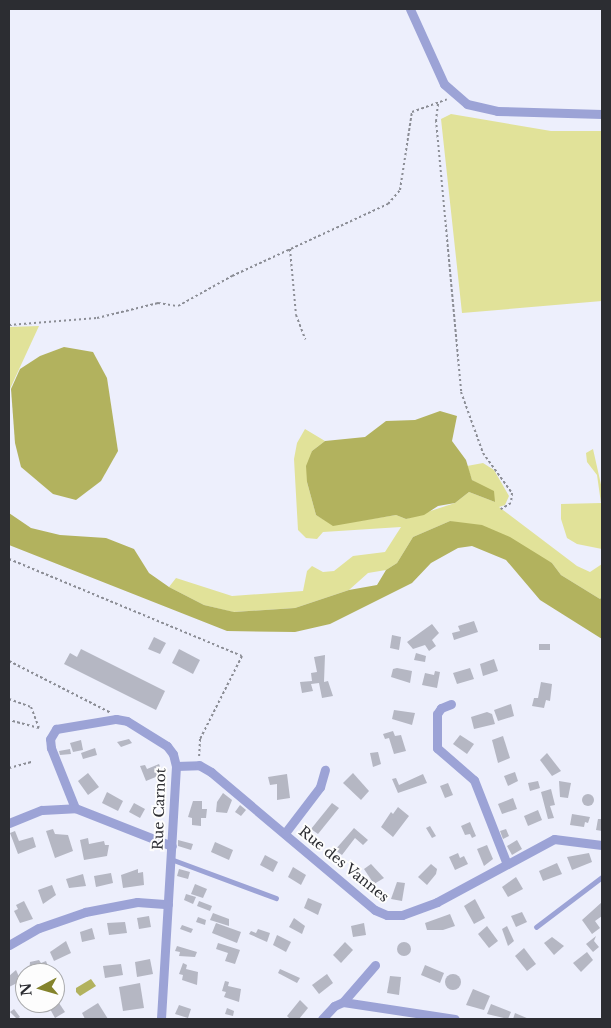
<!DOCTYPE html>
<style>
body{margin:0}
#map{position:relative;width:611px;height:1028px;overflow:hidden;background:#edeffc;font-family:"Libre Baskerville",serif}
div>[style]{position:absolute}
.green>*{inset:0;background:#e1e299}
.water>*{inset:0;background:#b2b25e}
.building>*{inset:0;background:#b5b7c3}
.round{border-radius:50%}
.path>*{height:2px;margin-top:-1px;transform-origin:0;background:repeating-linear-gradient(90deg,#8b8d95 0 2.5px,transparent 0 5px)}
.lane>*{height:4.5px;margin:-2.25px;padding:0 2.25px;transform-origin:2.25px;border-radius:2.25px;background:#9ca3d6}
.street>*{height:9px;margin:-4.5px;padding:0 4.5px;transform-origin:4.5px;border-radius:4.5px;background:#9ca3d6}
span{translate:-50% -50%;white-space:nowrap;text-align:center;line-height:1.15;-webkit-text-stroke:4px #fdfdfd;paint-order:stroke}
.street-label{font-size:14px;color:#2c2d32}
.frame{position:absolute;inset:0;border:10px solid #2c2d32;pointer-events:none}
.north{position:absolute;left:15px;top:963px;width:50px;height:50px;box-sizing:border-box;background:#fdfdfd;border:1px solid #a9aaac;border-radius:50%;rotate:264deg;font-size:14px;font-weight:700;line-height:20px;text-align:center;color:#2c2d32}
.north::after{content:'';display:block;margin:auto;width:18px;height:22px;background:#84832c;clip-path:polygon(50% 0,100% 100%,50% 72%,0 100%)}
</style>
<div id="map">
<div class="green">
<div style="clip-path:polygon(451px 114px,551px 131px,602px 131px,602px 301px,462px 313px,441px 119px)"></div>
<div style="clip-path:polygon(39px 326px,9px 391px,9px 327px)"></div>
<div style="clip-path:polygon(305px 429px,325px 441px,312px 451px,307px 482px,316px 515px,333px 525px,396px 515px,406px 519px,455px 503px,469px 492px,495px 502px,480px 485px,472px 480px,467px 466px,483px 463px,494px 470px,509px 496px,505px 505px,499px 507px,577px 566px,590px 572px,602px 564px,602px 597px,600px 599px,561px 575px,552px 563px,450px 521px,413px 537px,397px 563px,386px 570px,368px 573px,349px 590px,295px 608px,233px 612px,204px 605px,169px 587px,176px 578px,232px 596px,303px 591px,307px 571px,312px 566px,323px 572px,334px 571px,353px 556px,385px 552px,401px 527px,323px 532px,317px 539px,306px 538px,298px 530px,294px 459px,297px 443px)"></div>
<div style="clip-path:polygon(593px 449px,602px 489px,602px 549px,577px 544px,567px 538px,561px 519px,561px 504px,601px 503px,597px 475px,587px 462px,586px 453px)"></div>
</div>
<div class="water">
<div style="clip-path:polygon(64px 347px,93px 352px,107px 378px,118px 451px,101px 481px,76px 500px,53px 494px,21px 467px,15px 443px,11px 389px,20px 369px,40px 356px)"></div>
<div style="clip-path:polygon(440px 411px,457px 416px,452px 441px,466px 460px,472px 480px,494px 491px,495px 502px,469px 492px,455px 503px,438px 506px,424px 515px,406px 519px,396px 515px,333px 526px,316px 515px,307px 482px,306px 466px,312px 451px,325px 441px,365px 437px,386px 421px,415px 420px)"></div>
<div style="clip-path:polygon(9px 513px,31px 528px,60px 535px,106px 538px,134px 549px,149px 573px,169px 587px,204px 605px,234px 612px,295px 608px,349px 590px,377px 585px,386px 570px,397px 563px,413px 537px,450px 521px,482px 525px,510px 537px,552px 563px,561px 575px,600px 599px,602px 597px,602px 639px,540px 600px,506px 560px,472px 546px,458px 548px,431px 563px,412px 583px,330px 624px,295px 632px,227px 631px,9px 545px)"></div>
<div style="clip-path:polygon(91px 979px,96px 986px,80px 996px,76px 992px,76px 988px)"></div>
</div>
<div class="building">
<div style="clip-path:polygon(474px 621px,478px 632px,454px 640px,452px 633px,460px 631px,458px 626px)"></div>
<div style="clip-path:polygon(432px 624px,439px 633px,432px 640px,436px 646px,429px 651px,425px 645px,413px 649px,407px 642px)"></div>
<div style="clip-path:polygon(392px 635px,401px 637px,399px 650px,390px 648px)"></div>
<div style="clip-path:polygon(154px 637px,166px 643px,160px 654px,148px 649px)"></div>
<div style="clip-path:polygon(539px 644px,550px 644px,550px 650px,539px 650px)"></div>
<div style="clip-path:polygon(81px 649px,165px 691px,156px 710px,64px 664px,70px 653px,77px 657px)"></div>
<div style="clip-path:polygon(179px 649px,200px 660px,193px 674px,172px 663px)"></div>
<div style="clip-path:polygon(416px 653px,426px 656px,425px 662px,414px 660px)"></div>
<div style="clip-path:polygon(325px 655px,324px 682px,328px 681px,333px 696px,322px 698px,319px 683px,311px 684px,313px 691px,302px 693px,300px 682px,312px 681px,311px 673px,317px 672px,314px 657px)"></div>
<div style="clip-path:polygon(494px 659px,498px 671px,483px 676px,480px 664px)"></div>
<div style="clip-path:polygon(397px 668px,412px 671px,410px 683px,391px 677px,393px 669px)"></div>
<div style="clip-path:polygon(470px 668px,474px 679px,457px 684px,453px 673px)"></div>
<div style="clip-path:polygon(435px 671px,440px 672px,437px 688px,422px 685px,425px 673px,434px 675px)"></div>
<div style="clip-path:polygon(541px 682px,552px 684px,550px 701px,546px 700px,544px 708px,532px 706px,534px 698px,538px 698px)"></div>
<div style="clip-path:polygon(511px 704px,514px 716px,498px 721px,494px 710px)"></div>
<div style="clip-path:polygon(394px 710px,415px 713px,412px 725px,392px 719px)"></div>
<div style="clip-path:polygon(487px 712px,492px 714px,495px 724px,474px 729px,471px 717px)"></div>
<div style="clip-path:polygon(393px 731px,395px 736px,401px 735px,406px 751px,394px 754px,389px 738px,385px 739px,383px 734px)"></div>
<div style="clip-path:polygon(460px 735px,474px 744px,467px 754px,453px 744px)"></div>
<div style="clip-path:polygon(503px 736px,510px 758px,498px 763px,492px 740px)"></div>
<div style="clip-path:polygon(129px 739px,132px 743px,121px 747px,117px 742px)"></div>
<div style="clip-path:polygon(81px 740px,83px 750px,73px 752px,70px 743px)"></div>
<div style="clip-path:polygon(95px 748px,97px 755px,83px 759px,81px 753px)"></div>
<div style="clip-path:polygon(70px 749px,71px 754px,60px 755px,59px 751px)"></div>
<div style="clip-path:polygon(378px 752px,381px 764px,373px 767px,370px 753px)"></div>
<div style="clip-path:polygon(547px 753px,561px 771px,552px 776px,540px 760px)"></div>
<div style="clip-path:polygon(159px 764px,163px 774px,146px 781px,140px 766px,145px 765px,147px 769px)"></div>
<div style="clip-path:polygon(515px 772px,518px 781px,508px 786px,504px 776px)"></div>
<div style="clip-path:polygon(88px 773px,99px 787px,88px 795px,78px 781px)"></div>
<div style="clip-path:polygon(353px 773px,369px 791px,361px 800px,343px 783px)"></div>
<div style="clip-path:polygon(287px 774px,290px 798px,277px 800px,277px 784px,270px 785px,268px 777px)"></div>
<div style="clip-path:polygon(423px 774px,427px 783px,398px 793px,392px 779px,396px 778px,399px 785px)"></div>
<div style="clip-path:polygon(538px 781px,540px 788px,530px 791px,528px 783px)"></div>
<div style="clip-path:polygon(559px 781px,571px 783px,568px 798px,560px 797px)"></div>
<div style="clip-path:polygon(448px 783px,453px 795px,445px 798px,440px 786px)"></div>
<div style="clip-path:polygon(551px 789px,555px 805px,550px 806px,554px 818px,548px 819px,541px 792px)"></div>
<div style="clip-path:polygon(107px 792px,123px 801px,118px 811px,102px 803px)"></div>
<div style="clip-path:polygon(223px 793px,232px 800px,227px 813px,216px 812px,217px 802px)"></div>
<div class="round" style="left:582px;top:794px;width:12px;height:12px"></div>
<div style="clip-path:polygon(513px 798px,517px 809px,502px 814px,498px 804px)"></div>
<div style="clip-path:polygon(193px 801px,202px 801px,202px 809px,207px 809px,206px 818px,201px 818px,201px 826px,192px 825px,192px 818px,188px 817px)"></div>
<div style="clip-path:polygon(134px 803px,145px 809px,140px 818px,129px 812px)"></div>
<div style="clip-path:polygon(332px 803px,339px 808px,318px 834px,311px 829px)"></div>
<div style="clip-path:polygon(240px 805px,246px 810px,241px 816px,235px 812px)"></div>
<div style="clip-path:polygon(398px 807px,409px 816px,393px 837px,381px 827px,391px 812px,393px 814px)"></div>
<div style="clip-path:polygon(538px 810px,542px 820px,528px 826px,524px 816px)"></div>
<div style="clip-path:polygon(572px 814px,590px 817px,588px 823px,585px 822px,584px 827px,570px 825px)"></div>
<div style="clip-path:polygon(598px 819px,602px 819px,602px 831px,596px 830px)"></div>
<div style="clip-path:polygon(470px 822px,476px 836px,472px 838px,470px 834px,465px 835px,461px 826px)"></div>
<div style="clip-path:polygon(430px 826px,436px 836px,432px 838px,426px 828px)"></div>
<div style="clip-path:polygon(354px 828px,368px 840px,363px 845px,355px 838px,342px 855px,335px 850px)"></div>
<div style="clip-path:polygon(53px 829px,55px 834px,68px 835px,73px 851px,55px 858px,46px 831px)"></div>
<div style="clip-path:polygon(506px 829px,509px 836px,503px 839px,500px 831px)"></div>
<div style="clip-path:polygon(15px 831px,19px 841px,33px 837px,36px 847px,18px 854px,10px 833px)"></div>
<div style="clip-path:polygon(88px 838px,89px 844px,104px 841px,105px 845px,109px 845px,107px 856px,84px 860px,80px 840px)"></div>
<div style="clip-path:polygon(178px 840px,193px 844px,191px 850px,178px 846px)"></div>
<div style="clip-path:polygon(517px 840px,522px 849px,512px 855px,507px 846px)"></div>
<div style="clip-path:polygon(215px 842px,233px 850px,229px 860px,211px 852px)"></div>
<div style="clip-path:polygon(487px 845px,493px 859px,484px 866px,477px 849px)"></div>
<div style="clip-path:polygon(458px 853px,460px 858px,464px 856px,468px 864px,455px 870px,449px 857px)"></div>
<div style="clip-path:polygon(589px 853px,592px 862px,572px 870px,567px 857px)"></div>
<div style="clip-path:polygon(265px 855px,278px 862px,273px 872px,260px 865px)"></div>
<div style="clip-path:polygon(557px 863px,562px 874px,543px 881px,539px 871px)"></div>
<div style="clip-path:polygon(371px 864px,384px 878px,374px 884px,364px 869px)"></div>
<div style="clip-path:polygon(431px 864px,437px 869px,436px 874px,427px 885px,418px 877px)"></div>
<div style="clip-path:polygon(293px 867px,306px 875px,301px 885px,288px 877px)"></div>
<div style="clip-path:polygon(138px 869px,138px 873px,143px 872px,144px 885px,123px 888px,121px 875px)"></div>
<div style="clip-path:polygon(179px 869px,190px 872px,188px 879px,177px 876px)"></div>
<div style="clip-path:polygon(111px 873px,113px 883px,96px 887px,94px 876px)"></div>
<div style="clip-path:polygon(83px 874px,86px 886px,69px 888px,66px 879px)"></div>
<div style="clip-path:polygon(516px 877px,523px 889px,508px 897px,502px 887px)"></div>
<div style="clip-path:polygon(397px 882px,405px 883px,402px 901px,391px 899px)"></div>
<div style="clip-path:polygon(195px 884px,207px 889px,203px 898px,191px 894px)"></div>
<div style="clip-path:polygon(52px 885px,56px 895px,43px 904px,38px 890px)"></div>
<div style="clip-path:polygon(186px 894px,196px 897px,193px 904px,184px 900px)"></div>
<div style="clip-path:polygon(308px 898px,322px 904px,318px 915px,304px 908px)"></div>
<div style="clip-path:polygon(475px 899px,485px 918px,474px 924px,464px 906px)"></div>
<div style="clip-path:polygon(24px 901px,33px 919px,20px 923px,14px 911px,18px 909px,16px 905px)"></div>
<div style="clip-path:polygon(199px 901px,212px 906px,210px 911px,197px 906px)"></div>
<div style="clip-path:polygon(602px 902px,602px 916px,595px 921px,600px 928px,592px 934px,582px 920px)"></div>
<div style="clip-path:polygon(522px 912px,527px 922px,516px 927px,511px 916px)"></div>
<div style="clip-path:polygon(213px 913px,229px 919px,229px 926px,210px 920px)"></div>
<div style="clip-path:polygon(450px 914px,455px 926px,443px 930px,427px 930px,425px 923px)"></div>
<div style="clip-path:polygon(149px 916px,151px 927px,139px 929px,137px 918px)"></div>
<div style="clip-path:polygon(198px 917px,206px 920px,205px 925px,196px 922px)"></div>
<div style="clip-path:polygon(294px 918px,305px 926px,302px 934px,289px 927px)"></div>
<div style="clip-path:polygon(125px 922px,127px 933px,109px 935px,107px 923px)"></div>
<div style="clip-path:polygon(216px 923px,241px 932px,237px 943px,212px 933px)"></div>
<div style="clip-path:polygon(364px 923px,366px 935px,353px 937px,351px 926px)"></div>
<div style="clip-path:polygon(182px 925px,193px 929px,191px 933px,180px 929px)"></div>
<div style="clip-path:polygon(487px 926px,498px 941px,489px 948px,478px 934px)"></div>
<div style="clip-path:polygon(507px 926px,514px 941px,508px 946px,502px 929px)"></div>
<div style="clip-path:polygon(92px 928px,95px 939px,82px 942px,80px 932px)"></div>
<div style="clip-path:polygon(258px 929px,270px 933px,267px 942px,249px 934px,251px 931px,256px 933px)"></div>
<div style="clip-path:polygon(277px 935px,291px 942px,286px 952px,273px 945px)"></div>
<div style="clip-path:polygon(596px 936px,594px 941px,599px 947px,593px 952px,586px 944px)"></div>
<div style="clip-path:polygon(552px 937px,564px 946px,554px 955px,544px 943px)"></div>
<div style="clip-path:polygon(66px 941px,71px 953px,54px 961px,50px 952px)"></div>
<div class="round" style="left:397px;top:942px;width:14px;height:14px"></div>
<div style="clip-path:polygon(345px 942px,353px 950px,341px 963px,333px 955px)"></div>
<div style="clip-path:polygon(218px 943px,240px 950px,235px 964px,225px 961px,228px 953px,216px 949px)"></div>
<div style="clip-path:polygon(177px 946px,197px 952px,195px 957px,179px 956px,180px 952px,175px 951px)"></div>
<div style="clip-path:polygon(524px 948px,536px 964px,527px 971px,515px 956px)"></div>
<div style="clip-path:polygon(587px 952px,593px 960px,581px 972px,573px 963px)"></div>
<div style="clip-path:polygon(150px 959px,153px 974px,137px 977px,135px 962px)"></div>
<div style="clip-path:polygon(39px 960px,41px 963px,46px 961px,50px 971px,29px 973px,30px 962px)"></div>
<div style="clip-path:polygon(183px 963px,187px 965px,186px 969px,198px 972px,197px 985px,182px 980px,183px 975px,179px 974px)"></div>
<div style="clip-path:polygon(121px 964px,123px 975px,105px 978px,103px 966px)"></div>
<div style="clip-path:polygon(425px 965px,444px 973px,440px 983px,421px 975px)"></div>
<div style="clip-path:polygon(280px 969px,300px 978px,297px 983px,278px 973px)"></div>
<div style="clip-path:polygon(16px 970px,21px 981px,9px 987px,9px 976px)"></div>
<div style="clip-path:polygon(327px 974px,333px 983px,319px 994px,312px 985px)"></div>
<div class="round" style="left:445px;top:974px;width:16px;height:16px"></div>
<div style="clip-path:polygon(390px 976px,401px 977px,399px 995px,387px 993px)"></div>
<div style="clip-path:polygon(225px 981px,229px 982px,228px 986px,241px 989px,239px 1002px,224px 997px,226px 992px,222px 991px)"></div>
<div style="clip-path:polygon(140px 983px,144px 1008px,123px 1011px,119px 987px)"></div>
<div style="clip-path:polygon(473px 989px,490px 996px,484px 1010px,466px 1005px)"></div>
<div style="clip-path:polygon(300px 1000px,308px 1008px,299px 1019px,290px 1019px,287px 1016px)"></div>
<div style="clip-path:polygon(59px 1003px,65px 1012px,55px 1018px,50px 1009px)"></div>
<div style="clip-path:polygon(98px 1003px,108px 1019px,85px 1019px,82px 1013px)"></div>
<div style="clip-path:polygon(491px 1004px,511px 1012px,508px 1019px,487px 1014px)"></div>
<div style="clip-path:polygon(179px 1005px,191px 1009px,188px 1018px,175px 1014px)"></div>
<div style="clip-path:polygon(227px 1008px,234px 1011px,233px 1016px,225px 1014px)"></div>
<div style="clip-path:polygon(14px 1009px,20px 1017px,17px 1019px,10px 1012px)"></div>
<div style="clip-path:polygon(515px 1013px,529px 1019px,513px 1019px)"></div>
</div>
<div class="path">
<div style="left:438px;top:104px;width:16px;rotate:97deg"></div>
<div style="left:436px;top:120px;width:273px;rotate:84.7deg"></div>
<div style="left:461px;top:392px;width:65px;rotate:70.2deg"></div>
<div style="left:483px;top:453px;width:49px;rotate:54.1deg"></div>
<div style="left:512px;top:493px;width:10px;rotate:96deg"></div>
<div style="left:511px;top:503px;width:12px;rotate:149deg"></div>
<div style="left:290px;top:249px;width:66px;rotate:84.8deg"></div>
<div style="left:296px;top:315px;width:26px;rotate:69deg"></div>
<div style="left:9px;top:325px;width:88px;rotate:-4.5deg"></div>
<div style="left:97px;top:318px;width:63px;rotate:-13.8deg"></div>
<div style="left:158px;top:303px;width:20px;rotate:9deg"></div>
<div style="left:178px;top:306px;width:62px;rotate:-29.1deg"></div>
<div style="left:232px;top:276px;width:172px;rotate:-24.8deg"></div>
<div style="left:388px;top:204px;width:18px;rotate:-49deg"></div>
<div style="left:400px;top:190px;width:79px;rotate:-81.3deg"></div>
<div style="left:412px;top:112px;width:37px;rotate:-20deg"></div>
<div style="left:9px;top:559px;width:252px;rotate:22.6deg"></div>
<div style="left:242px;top:656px;width:93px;rotate:116.8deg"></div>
<div style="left:200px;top:739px;width:17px;rotate:93deg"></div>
<div style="left:9px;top:661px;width:114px;rotate:27deg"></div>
<div style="left:9px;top:699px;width:23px;rotate:20deg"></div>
<div style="left:31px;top:707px;width:22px;rotate:69deg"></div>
<div style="left:39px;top:728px;width:31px;rotate:-165deg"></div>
<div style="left:9px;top:768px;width:23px;rotate:-15deg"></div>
</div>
<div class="lane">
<div style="left:171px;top:859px;width:112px;rotate:20.4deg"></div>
<div style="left:536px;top:927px;width:83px;rotate:-37.1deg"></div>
</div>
<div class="street">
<div style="left:410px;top:9px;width:82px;rotate:65.6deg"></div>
<div style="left:444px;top:84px;width:30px;rotate:41deg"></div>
<div style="left:467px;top:104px;width:31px;rotate:13deg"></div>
<div style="left:497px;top:111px;width:105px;rotate:1.6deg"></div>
<div style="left:451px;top:704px;width:11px;rotate:158deg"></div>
<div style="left:441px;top:708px;width:7px;rotate:124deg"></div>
<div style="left:437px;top:714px;width:34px;rotate:90deg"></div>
<div style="left:437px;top:748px;width:49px;rotate:40.9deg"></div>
<div style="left:474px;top:780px;width:90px;rotate:68.6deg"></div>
<div style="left:176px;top:766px;width:23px;rotate:-2deg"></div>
<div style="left:199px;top:765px;width:14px;rotate:30deg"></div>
<div style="left:211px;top:772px;width:214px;rotate:40.1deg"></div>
<div style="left:375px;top:910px;width:13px;rotate:23deg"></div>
<div style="left:387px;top:915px;width:15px"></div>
<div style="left:402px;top:915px;width:37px;rotate:-20deg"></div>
<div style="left:437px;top:902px;width:133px;rotate:-28.3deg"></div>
<div style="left:554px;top:839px;width:48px;rotate:7.1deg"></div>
<div style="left:75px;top:808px;width:65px;rotate:-111.8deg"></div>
<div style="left:51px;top:748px;width:9px;rotate:-96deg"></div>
<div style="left:50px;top:739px;width:12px;rotate:-59deg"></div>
<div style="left:56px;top:729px;width:61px;rotate:-9.5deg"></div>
<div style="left:116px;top:719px;width:11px;rotate:10deg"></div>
<div style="left:127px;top:721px;width:47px;rotate:32deg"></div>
<div style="left:167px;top:746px;width:10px;rotate:53deg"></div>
<div style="left:173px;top:754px;width:12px;rotate:76deg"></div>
<div style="left:176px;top:766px;width:253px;rotate:93.4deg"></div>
<div style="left:9px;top:823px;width:35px;rotate:-22deg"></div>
<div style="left:42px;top:810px;width:33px;rotate:-3deg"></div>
<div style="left:75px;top:808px;width:104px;rotate:21.4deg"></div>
<div style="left:285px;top:833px;width:58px;rotate:-52.7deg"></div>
<div style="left:320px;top:787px;width:18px;rotate:-74deg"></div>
<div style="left:9px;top:945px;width:34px;rotate:-30deg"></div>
<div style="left:39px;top:928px;width:49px;rotate:-19.2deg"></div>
<div style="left:85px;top:912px;width:53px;rotate:-10.9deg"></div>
<div style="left:137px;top:902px;width:31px;rotate:4deg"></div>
<div style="left:343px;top:1002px;width:113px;rotate:8.6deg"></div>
<div style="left:322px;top:1019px;width:18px;rotate:-47deg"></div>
<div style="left:334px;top:1006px;width:10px;rotate:-24deg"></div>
<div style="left:343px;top:1002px;width:49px;rotate:-49.1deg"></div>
</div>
<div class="street-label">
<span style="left:159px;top:809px;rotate:-88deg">Rue Carnot</span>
<span style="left:344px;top:864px;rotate:39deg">Rue des Vannes</span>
</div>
<div class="frame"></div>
<div class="north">N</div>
</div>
